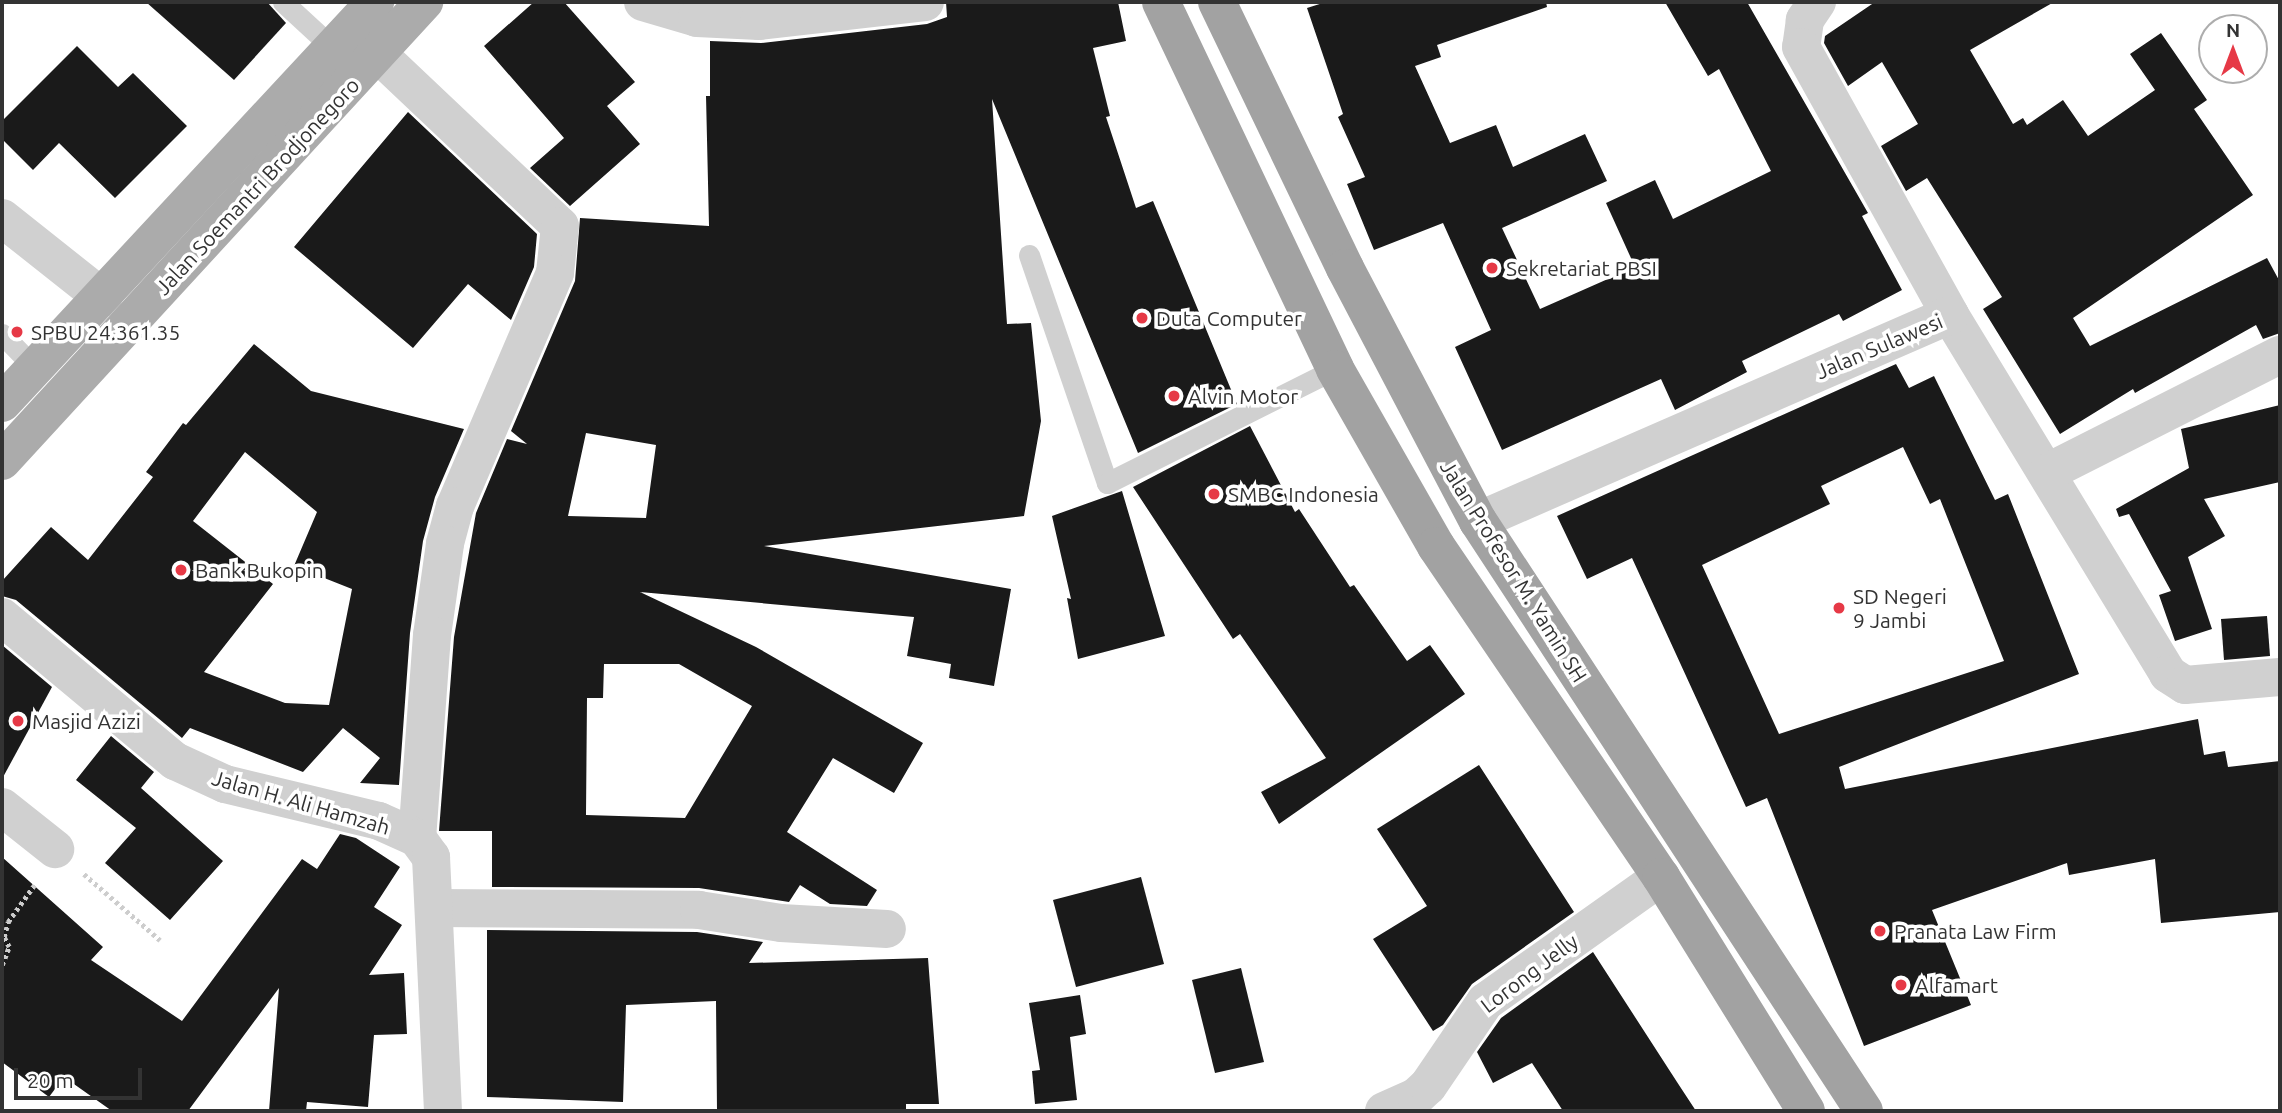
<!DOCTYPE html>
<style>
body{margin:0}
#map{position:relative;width:2282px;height:1113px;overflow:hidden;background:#fff;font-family:Ubuntu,sans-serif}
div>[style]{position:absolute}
.building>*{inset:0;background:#1a1a1a}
.path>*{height:4.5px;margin-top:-2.25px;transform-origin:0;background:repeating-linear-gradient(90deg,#cdcdcd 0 3.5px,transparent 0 7px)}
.service>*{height:21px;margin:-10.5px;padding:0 10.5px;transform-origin:10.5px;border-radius:10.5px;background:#d0d0d0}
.minor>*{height:38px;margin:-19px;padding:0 19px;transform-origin:19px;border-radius:19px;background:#d0d0d0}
.tertiary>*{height:38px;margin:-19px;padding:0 19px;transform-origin:19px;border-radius:19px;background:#d0d0d0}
.primary>*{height:38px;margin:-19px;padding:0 19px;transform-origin:19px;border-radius:19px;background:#ababab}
.trunk>*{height:38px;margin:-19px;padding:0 19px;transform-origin:19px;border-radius:19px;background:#a2a2a2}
.dots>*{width:19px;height:19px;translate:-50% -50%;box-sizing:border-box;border:4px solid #fff;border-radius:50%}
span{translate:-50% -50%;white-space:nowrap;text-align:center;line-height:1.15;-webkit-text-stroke:7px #fff;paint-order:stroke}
.street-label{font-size:21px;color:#333}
.poi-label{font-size:21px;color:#333}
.left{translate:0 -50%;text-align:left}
.frame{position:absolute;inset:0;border:4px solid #333;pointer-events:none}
.north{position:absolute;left:2198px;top:14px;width:70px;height:70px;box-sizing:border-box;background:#fff;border:2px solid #adadad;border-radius:50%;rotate:0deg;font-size:19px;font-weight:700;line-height:28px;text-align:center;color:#333}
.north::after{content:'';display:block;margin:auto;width:24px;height:32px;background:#e63946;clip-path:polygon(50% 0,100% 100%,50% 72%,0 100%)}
.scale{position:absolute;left:14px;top:1068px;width:128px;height:32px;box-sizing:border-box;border:4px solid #333;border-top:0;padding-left:9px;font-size:21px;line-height:24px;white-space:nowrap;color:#333;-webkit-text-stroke:5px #fff;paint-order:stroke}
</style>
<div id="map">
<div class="building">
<div style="clip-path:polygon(146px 2px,267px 2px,286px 23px,234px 80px)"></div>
<div style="clip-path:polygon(534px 2px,564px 2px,635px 82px,607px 106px,640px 144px,570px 206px,530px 168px,564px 138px,484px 46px)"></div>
<div style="clip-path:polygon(evenodd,946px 2px,1118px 2px,1126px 41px,1093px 48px,1110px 116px,1106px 117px,1136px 208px,1153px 201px,1237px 404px,1138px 453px,992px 99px,1007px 324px,1031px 323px,1041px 421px,1024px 516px,764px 546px,1011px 589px,994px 686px,949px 678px,951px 664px,907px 656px,914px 617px,640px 592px,756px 647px,923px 743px,894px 793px,833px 758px,787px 832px,877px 890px,867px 906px,830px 904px,800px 885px,789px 902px,699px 888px,492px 887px,492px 831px,439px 831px,454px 637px,476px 513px,507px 439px,527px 444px,511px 431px,575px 281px,580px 218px,709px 226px,706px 96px,710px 96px,710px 41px,761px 43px,927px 24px,947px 17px,946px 2px,586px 433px,656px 445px,646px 518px,568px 516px,586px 433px,946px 2px,604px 664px,679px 664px,752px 706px,685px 818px,586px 815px,587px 698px,603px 698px,604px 664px)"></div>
<div style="clip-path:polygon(1326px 2px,1546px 2px,1547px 7px,1437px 45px,1441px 57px,1415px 66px,1450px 143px,1496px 125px,1513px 167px,1585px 134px,1607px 181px,1502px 228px,1540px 309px,1635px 267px,1606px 203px,1655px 180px,1673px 219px,1771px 171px,1719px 69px,1708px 76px,1665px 2px,1747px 2px,1868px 213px,1862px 216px,1902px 290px,1843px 321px,1839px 314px,1742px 361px,1747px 372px,1675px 410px,1661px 379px,1502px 450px,1455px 347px,1491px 330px,1443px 223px,1374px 250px,1347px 184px,1365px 177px,1338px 117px,1343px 114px,1307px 8px)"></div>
<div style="clip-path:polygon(1875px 2px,2054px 2px,1970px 50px,2013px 124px,2023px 118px,2027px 125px,2063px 100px,2088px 136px,2155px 90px,2130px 54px,2161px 33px,2207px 100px,2194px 109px,2253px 195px,2073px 318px,2090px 346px,2267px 258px,2280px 282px,2280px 333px,2263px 339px,2256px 325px,2135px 393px,2133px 389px,2060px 434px,1983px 309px,2002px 297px,1927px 178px,1906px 191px,1881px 146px,1918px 124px,1882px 62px,1848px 86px,1824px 43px,1825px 36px)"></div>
<div style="clip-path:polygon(77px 46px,118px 87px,133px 73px,187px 126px,115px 198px,59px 143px,33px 170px,2px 139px,2px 121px)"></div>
<div style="clip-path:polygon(408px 112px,537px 234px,534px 267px,511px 320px,468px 284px,413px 348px,294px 247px)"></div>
<div style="clip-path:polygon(evenodd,254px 344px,311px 391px,464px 429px,435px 497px,423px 541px,410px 633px,399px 785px,360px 783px,380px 758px,343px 728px,303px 772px,190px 728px,182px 738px,16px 600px,2px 596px,2px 581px,51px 527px,88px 560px,153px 477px,146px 472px,183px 423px,186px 425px,254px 344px,245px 452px,317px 512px,294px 566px,352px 589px,329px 705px,285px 703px,204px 672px,273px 584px,193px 521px,245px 452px)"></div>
<div style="clip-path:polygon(evenodd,1896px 364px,1909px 388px,1934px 376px,1995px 500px,2008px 494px,2079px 674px,1839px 767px,1845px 789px,2198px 719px,2204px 755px,2225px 751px,2228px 767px,2280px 761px,2280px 912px,2161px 923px,2155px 859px,2069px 875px,2067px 863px,1932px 910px,1971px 1005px,1864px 1046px,1767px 798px,1746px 807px,1632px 558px,1587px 579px,1557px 516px,1896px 364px,1903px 447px,1930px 504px,1940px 499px,2004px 661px,1779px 734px,1702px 565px,1830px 504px,1821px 486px,1903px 447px)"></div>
<div style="clip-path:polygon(2280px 405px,2280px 482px,2204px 499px,2225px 536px,2188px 557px,2212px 629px,2175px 641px,2159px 595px,2171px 591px,2129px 514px,2119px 517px,2116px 509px,2189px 468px,2181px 429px)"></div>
<div style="clip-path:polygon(1250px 426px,1295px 512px,1299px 509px,1350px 587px,1354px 585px,1407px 661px,1430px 645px,1465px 694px,1279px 824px,1261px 792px,1326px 758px,1240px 634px,1233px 639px,1133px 487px)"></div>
<div style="clip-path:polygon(1122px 491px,1165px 636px,1078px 659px,1067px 598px,1071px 599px,1052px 516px)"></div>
<div style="clip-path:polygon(2267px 616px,2270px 656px,2224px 660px,2221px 619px)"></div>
<div style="clip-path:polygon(2px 645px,52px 687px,2px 779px)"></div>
<div style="clip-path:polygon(111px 736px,154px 772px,141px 788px,223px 861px,170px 920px,105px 863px,136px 828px,76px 780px)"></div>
<div style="clip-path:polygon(1479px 765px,1574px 912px,1472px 984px,1443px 1025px,1433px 1031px,1373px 939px,1427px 906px,1377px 829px)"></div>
<div style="clip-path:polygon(340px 834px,356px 838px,400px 867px,374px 907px,402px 925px,369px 975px,404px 973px,407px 1034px,374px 1035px,368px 1107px,307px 1102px,306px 1111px,269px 1111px,279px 988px,188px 1111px,112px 1111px,64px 1077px,49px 1097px,2px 1062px,2px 857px,103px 947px,91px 960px,182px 1021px,302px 859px,317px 869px)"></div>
<div style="clip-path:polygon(1141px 877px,1164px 964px,1076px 987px,1053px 900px)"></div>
<div style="clip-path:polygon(487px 930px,697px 932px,763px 942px,749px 963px,928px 958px,939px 1104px,906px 1104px,906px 1111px,717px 1111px,716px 1001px,626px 1005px,623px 1102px,487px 1097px)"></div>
<div style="clip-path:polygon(1593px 952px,1677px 1082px,1696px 1111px,1563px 1111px,1532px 1063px,1493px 1083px,1477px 1052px,1501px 1018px)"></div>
<div style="clip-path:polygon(1241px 968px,1264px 1062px,1215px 1073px,1192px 980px)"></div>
<div style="clip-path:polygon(1080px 995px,1086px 1034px,1070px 1037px,1077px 1100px,1035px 1104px,1032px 1071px,1040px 1070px,1029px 1003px)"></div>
</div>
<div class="path">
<div style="left:84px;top:874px;width:101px;rotate:41deg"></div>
<div style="left:2px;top:965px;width:19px;rotate:-69deg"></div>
<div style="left:9px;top:947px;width:11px;rotate:-117deg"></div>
<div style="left:4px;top:937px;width:16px;rotate:-75deg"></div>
<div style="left:8px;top:922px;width:47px;rotate:-54.6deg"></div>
</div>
<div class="service">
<div style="left:283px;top:2px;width:69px;rotate:42.7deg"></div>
<div style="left:1029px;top:255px;width:241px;rotate:71.1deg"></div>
<div style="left:1107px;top:483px;width:255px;rotate:-26.6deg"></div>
<div style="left:2px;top:334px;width:47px;rotate:45.9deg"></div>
</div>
<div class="minor">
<div style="left:643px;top:2px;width:56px;rotate:16.5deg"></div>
<div style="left:697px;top:18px;width:62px;rotate:2.8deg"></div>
<div style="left:759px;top:21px;width:167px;rotate:-6.5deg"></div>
<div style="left:1817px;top:2px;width:22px;rotate:124deg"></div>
<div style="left:1805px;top:20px;width:27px;rotate:98deg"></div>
<div style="left:1801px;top:47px;width:307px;rotate:60.9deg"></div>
<div style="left:1950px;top:315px;width:420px;rotate:58.7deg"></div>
<div style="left:2168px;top:674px;width:20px;rotate:33deg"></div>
<div style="left:2185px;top:685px;width:95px;rotate:-4.8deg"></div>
<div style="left:378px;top:54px;width:250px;rotate:43.4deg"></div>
<div style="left:560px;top:226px;width:47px;rotate:96.1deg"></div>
<div style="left:555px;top:273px;width:254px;rotate:113.2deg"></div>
<div style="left:455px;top:506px;width:39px;rotate:105deg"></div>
<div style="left:445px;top:544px;width:92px;rotate:98.1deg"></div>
<div style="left:432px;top:635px;width:204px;rotate:94.2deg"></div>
<div style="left:2048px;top:472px;width:260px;rotate:-26.8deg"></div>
<div style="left:1478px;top:521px;width:515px;rotate:-23.58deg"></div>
<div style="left:2px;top:807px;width:68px;rotate:38.4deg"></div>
<div style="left:434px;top:908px;width:265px;rotate:0.4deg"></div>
<div style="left:699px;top:910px;width:83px;rotate:9deg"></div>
<div style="left:781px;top:923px;width:106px;rotate:3.2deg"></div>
<div style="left:1384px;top:1111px;width:35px;rotate:-24deg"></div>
<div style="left:1416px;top:1097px;width:16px;rotate:-43deg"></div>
<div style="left:1428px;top:1086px;width:102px;rotate:-55.8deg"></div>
<div style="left:1485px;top:1002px;width:216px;rotate:-35.4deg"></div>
</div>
<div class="tertiary">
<div style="left:2px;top:218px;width:129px;rotate:38.4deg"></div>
<div style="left:2px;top:617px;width:225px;rotate:39.8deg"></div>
<div style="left:175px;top:761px;width:55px;rotate:24.7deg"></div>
<div style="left:225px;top:784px;width:158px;rotate:13.5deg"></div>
<div style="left:379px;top:821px;width:42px;rotate:24.1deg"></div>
<div style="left:417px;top:838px;width:24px;rotate:54deg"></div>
<div style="left:431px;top:857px;width:254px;rotate:87.3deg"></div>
</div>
<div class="primary">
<div style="left:2px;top:403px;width:548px;rotate:-47.07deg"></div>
<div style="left:2px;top:461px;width:624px;rotate:-47.4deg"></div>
</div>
<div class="trunk">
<div style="left:1161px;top:2px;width:406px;rotate:64.6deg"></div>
<div style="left:1335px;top:369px;width:204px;rotate:60.3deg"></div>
<div style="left:1436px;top:546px;width:400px;rotate:55.8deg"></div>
<div style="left:1661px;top:877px;width:275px;rotate:58.2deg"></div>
<div style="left:1217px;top:2px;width:295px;rotate:64.3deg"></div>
<div style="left:1345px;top:268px;width:286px;rotate:62.3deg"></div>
<div style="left:1478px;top:521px;width:705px;rotate:56.81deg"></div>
</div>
<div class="dots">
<div style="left:1492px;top:268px;background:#e63946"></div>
<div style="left:1142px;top:318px;background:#e63946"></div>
<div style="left:17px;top:332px;background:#e63946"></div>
<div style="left:1174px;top:396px;background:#e63946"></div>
<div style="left:1214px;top:494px;background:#e63946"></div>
<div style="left:181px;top:570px;background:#e63946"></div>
<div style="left:1839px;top:608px;background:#e63946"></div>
<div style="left:18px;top:721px;background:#e63946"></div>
<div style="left:1880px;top:931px;background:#e63946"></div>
<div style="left:1901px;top:985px;background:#e63946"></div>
</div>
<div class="street-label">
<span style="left:257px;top:186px;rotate:-47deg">Jalan Soemantri Brodjonegoro</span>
<span style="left:1879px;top:346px;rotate:-23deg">Jalan Sulawesi</span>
<span style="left:1514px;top:571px;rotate:58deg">Jalan Profesor M. Yamin SH</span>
<span style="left:301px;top:802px;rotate:16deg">Jalan H. Ali Hamzah</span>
<span style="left:1529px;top:973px;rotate:-37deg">Lorong Jelly</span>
</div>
<div class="poi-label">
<span class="left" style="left:1506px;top:268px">Sekretariat PBSI</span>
<span class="left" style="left:1156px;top:318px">Duta Computer</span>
<span class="left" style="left:31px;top:332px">SPBU 24.361.35</span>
<span class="left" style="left:1188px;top:396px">Alvin Motor</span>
<span class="left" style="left:1228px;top:494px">SMBC Indonesia</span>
<span class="left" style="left:195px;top:570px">Bank Bukopin</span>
<span class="left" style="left:1853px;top:608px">SD Negeri<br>9 Jambi</span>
<span class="left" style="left:32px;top:721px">Masjid Azizi</span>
<span class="left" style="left:1894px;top:931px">Pranata Law Firm</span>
<span class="left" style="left:1915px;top:985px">Alfamart</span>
</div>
<div class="frame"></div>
<div class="north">N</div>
<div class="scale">20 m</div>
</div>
